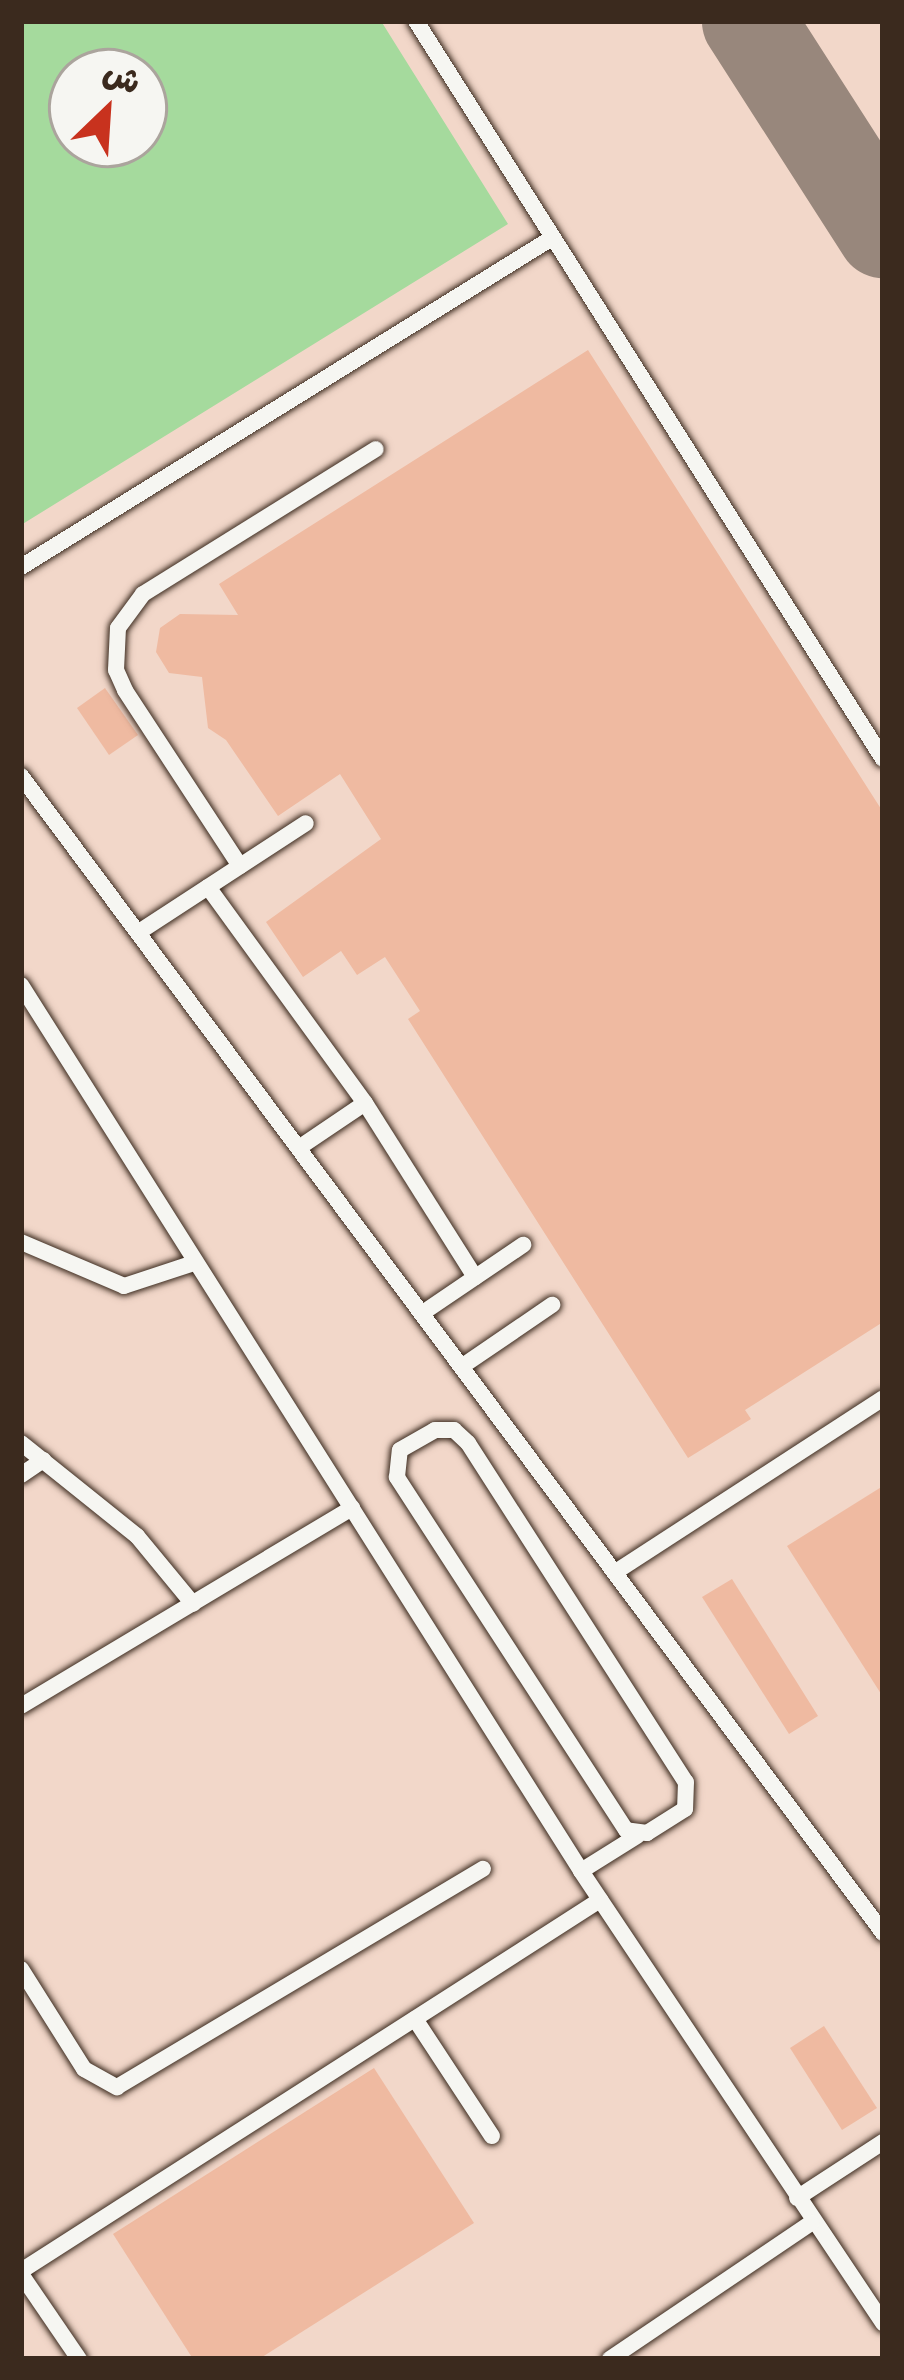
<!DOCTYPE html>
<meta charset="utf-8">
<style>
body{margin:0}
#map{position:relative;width:904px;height:2380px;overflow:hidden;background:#f4e4da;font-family:"Architects Daughter","Playpen Sans Arabic",sans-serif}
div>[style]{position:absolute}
.built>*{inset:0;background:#f2d7c9}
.green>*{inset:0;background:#a5da9d}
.taxiway>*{height:93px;margin:-46.5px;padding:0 46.5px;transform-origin:46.5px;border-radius:46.5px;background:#98877c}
.building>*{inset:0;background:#efbaa1}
.roads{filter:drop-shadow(0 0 3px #3b2a1e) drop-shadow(0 0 3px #3b2a1e)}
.service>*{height:16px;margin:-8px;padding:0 8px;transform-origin:8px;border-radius:8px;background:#f6f6f2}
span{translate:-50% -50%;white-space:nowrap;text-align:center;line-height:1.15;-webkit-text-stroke:9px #f6f6f2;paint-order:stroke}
.frame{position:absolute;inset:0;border:24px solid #3b2a1e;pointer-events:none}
.north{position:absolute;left:48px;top:48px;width:120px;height:120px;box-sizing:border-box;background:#f6f6f2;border:3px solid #aba49d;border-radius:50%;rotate:25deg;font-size:33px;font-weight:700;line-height:48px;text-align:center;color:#3b2a1e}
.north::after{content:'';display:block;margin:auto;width:42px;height:54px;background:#c8321e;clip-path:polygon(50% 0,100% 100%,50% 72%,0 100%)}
</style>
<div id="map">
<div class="built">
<div style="clip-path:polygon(evenodd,21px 21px,883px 21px,883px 2359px,21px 2359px,21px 21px,72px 72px,144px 72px,144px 144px,72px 144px,72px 72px)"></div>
</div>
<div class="green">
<div style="clip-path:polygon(evenodd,21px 21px,381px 21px,508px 224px,21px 525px,21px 21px,72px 72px,144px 72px,144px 144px,72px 144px,72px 72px)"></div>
</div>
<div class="taxiway">
<div style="left:748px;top:21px;width:250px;rotate:57.3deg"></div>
</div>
<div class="building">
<div style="clip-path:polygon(588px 350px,883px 812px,883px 1322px,745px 1410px,751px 1419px,688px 1458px,408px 1019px,420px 1011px,385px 957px,357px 975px,341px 951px,303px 977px,266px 922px,381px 839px,340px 774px,278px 816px,226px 740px,208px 728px,202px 677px,169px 673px,156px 652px,160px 628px,180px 614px,238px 615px,219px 584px)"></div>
<div style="clip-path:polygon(105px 688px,138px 735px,109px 755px,77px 708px)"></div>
<div style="clip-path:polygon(883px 1486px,883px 1697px,787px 1546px)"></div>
<div style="clip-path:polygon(732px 1579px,818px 1716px,789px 1734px,702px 1597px)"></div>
<div style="clip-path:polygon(824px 2026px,877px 2108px,842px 2130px,790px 2048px)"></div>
<div style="clip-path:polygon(374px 2068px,474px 2223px,259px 2359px,193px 2359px,113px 2234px)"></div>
</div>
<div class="roads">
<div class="service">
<div style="left:416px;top:21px;width:873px;rotate:57.67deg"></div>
<div style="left:21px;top:567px;width:625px;rotate:-31.78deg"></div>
<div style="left:21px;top:776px;width:1443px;rotate:53.31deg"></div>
<div style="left:240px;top:866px;width:210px;rotate:-123.2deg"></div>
<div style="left:125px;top:690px;width:22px;rotate:-114deg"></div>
<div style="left:116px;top:670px;width:42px;rotate:-87.3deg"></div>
<div style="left:118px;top:628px;width:42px;rotate:-53.7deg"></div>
<div style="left:143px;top:594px;width:274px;rotate:-31.9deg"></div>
<div style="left:208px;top:887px;width:267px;rotate:54deg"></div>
<div style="left:365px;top:1103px;width:206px;rotate:57.7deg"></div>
<div style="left:139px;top:932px;width:199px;rotate:-33.1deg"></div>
<div style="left:21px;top:985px;width:1048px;rotate:57.7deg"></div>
<div style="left:581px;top:1871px;width:544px;rotate:56.25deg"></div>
<div style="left:300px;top:1147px;width:78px;rotate:-34.1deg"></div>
<div style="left:21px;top:1242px;width:112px;rotate:23.1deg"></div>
<div style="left:124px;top:1286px;width:74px;rotate:-18.2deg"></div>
<div style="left:424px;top:1312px;width:120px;rotate:-34.1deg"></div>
<div style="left:464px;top:1365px;width:107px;rotate:-34.3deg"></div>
<div style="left:435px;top:1430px;width:19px"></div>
<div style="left:454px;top:1430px;width:19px;rotate:43deg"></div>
<div style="left:468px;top:1443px;width:403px;rotate:57.3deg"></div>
<div style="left:686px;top:1782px;width:27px;rotate:92deg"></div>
<div style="left:685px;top:1809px;width:45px;rotate:147.7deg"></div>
<div style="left:647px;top:1833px;width:21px;rotate:-172deg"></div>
<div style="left:626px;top:1830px;width:421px;rotate:-123deg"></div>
<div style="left:397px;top:1477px;width:27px;rotate:-84deg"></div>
<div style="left:400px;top:1450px;width:40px;rotate:-29.7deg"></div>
<div style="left:21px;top:1443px;width:149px;rotate:38.7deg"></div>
<div style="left:137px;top:1536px;width:88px;rotate:50.5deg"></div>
<div style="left:21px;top:1475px;width:27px;rotate:-34deg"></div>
<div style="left:617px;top:1571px;width:317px;rotate:-33deg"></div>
<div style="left:21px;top:1706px;width:386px;rotate:-30.9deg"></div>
<div style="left:581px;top:1871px;width:66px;rotate:-32deg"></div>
<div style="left:21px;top:1969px;width:118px;rotate:57.8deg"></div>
<div style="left:84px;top:2069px;width:38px;rotate:29deg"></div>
<div style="left:117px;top:2087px;width:426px;rotate:-30.8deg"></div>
<div style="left:415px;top:2019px;width:140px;rotate:56.7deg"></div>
<div style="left:797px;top:2198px;width:103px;rotate:-33.1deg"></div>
<div style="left:21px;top:2271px;width:688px;rotate:-32.65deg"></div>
<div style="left:21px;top:2274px;width:103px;rotate:55.7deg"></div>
<div style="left:610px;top:2359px;width:243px;rotate:-34.1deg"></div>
</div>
</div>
<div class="frame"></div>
<div class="north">ش</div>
</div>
